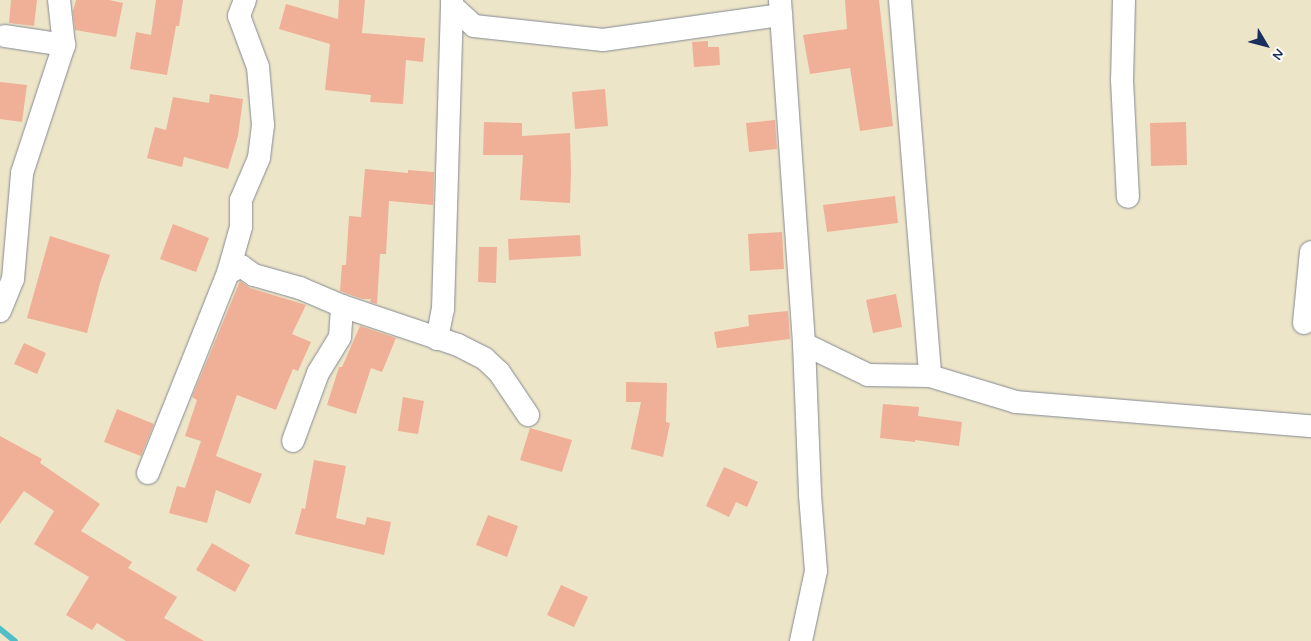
<!DOCTYPE html>
<style>
body{margin:0}
#map{position:relative;width:1311px;height:641px;overflow:hidden;background:#ede5c8;font-family:Mynerve,sans-serif}
div>[style]{position:absolute}
.stream>*{height:6px;margin:-3px;padding:0 3px;transform-origin:3px;border-radius:3px;background:#50bec7}
.building>*{inset:0;background:#efb097}
.roads{filter:drop-shadow(0 0 1px #848a93) drop-shadow(0 0 1px #848a93)}
.minor>*{height:22px;margin:-11px;padding:0 11px;transform-origin:11px;border-radius:11px;background:#fff}
span{translate:-50% -50%;white-space:nowrap;text-align:center;line-height:1.15;-webkit-text-stroke:4px #fdfcf7;paint-order:stroke}
.north{position:absolute;left:1241px;top:20px;width:50px;height:50px;-webkit-text-stroke:4px #fdfcf7;paint-order:stroke;rotate:127deg;font-size:14px;font-weight:700;line-height:20px;text-align:center;color:#1b2f5e}
.north::after{content:'';display:block;margin:auto;width:18px;height:22px;background:#1b2f5e;clip-path:polygon(50% 0,100% 100%,50% 72%,0 100%)}
</style>
<div id="map">
<div class="stream">
<div style="left:0;top:629px;width:19px;rotate:39deg"></div>
</div>
<div class="building">
<div style="clip-path:polygon(11px 0,37px 0,34px 26px,9px 23px)"></div>
<div style="clip-path:polygon(76px 0,109px 0,123px 3px,116px 37px,75px 30px,73px 11px)"></div>
<div style="clip-path:polygon(156px 0,183px 0,179px 26px,176px 26px,167px 75px,130px 69px,136px 32px,151px 35px)"></div>
<div style="clip-path:polygon(339px 0,365px 0,362px 33px,425px 38px,423px 62px,406px 60px,403px 104px,370px 102px,371px 95px,325px 90px,330px 44px,279px 29px,286px 4px,338px 19px)"></div>
<div style="clip-path:polygon(845px 0,879px 0,893px 126px,860px 131px,850px 68px,810px 74px,803px 35px,847px 29px)"></div>
<div style="clip-path:polygon(708px 41px,708px 47px,719px 47px,720px 65px,694px 67px,692px 42px)"></div>
<div style="clip-path:polygon(0 82px,27px 85px,22px 122px,0 119px)"></div>
<div style="clip-path:polygon(605px 89px,608px 126px,575px 129px,572px 92px)"></div>
<div style="clip-path:polygon(210px 94px,243px 99px,238px 136px,228px 169px,184px 157px,182px 167px,147px 158px,155px 127px,166px 130px,173px 97px,209px 103px)"></div>
<div style="clip-path:polygon(775px 120px,777px 149px,749px 152px,746px 123px)"></div>
<div style="clip-path:polygon(484px 122px,522px 123px,522px 136px,570px 133px,571px 172px,570px 203px,520px 200px,523px 155px,483px 155px)"></div>
<div style="clip-path:polygon(1186px 122px,1187px 165px,1151px 166px,1150px 123px)"></div>
<div style="clip-path:polygon(365px 169px,408px 173px,408px 170px,434px 172px,433px 205px,389px 201px,386px 254px,380px 254px,377px 304px,370px 302px,371px 299px,362px 299px,340px 291px,342px 265px,346px 265px,349px 216px,361px 217px)"></div>
<div style="clip-path:polygon(895px 196px,898px 223px,827px 232px,823px 205px)"></div>
<div style="clip-path:polygon(173px 224px,209px 238px,196px 272px,160px 259px)"></div>
<div style="clip-path:polygon(782px 232px,784px 269px,750px 271px,748px 234px)"></div>
<div style="clip-path:polygon(580px 235px,581px 256px,509px 260px,508px 239px)"></div>
<div style="clip-path:polygon(50px 236px,110px 255px,100px 283px,87px 333px,27px 318px)"></div>
<div style="clip-path:polygon(479px 247px,497px 247px,496px 283px,478px 282px)"></div>
<div style="clip-path:polygon(240px 281px,250px 288px,306px 305px,292px 334px,311px 342px,298px 371px,293px 369px,276px 410px,237px 395px,216px 456px,262px 474px,250px 504px,216px 490px,207px 523px,169px 513px,177px 486px,185px 488px,201px 441px,185px 436px,197px 400px,192px 397px)"></div>
<div style="clip-path:polygon(896px 294px,902px 327px,873px 333px,866px 300px)"></div>
<div style="clip-path:polygon(788px 311px,790px 339px,717px 348px,714px 332px,749px 326px,748px 315px)"></div>
<div style="clip-path:polygon(360px 326px,396px 338px,382px 372px,371px 368px,356px 414px,327px 405px,339px 367px,342px 367px)"></div>
<div style="clip-path:polygon(24px 343px,46px 353px,37px 374px,14px 364px)"></div>
<div style="clip-path:polygon(626px 382px,667px 383px,666px 422px,670px 423px,663px 457px,631px 449px,641px 402px,626px 402px)"></div>
<div style="clip-path:polygon(403px 397px,424px 401px,418px 434px,398px 431px)"></div>
<div style="clip-path:polygon(883px 404px,919px 407px,918px 416px,962px 422px,959px 446px,915px 440px,915px 442px,880px 438px)"></div>
<div style="clip-path:polygon(117px 409px,154px 424px,141px 456px,104px 442px)"></div>
<div style="clip-path:polygon(530px 428px,572px 440px,562px 472px,520px 460px)"></div>
<div style="clip-path:polygon(0 436px,42px 459px,40px 463px,100px 504px,81px 531px,132px 562px,128px 568px,177px 597px,164px 618px,204px 641px,126px 641px,97px 623px,92px 630px,66px 615px,89px 577px,34px 544px,54px 511px,24px 491px,0 524px)"></div>
<div style="clip-path:polygon(314px 460px,346px 466px,336px 518px,365px 525px,367px 517px,391px 522px,384px 555px,295px 534px,302px 508px,305px 509px)"></div>
<div style="clip-path:polygon(724px 467px,758px 482px,747px 507px,736px 502px,729px 517px,706px 506px)"></div>
<div style="clip-path:polygon(488px 515px,518px 526px,507px 557px,476px 545px)"></div>
<div style="clip-path:polygon(212px 543px,250px 565px,235px 592px,196px 570px)"></div>
<div style="clip-path:polygon(561px 585px,588px 597px,574px 627px,547px 615px)"></div>
</div>
<div class="roads">
<div class="minor">
<div style="left:245px;top:0;width:17px;rotate:111deg"></div>
<div style="left:239px;top:16px;width:54px;rotate:69.6deg"></div>
<div style="left:258px;top:67px;width:58px;rotate:85.1deg"></div>
<div style="left:263px;top:125px;width:33px;rotate:97deg"></div>
<div style="left:259px;top:158px;width:46px;rotate:113.2deg"></div>
<div style="left:241px;top:200px;width:27px;rotate:90deg"></div>
<div style="left:241px;top:227px;width:48px;rotate:105.8deg"></div>
<div style="left:228px;top:273px;width:15px;rotate:-28deg"></div>
<div style="left:241px;top:266px;width:16px;rotate:35deg"></div>
<div style="left:254px;top:275px;width:48px;rotate:15.8deg"></div>
<div style="left:300px;top:288px;width:46px;rotate:23.2deg"></div>
<div style="left:342px;top:306px;width:122px;rotate:18.6deg"></div>
<div style="left:458px;top:345px;width:30px;rotate:27deg"></div>
<div style="left:485px;top:359px;width:19px;rotate:43deg"></div>
<div style="left:499px;top:372px;width:52px;rotate:56deg"></div>
<div style="left:452px;top:0;width:6px;rotate:90deg"></div>
<div style="left:452px;top:6px;width:30px;rotate:42deg"></div>
<div style="left:474px;top:26px;width:130px;rotate:6.2deg"></div>
<div style="left:603px;top:40px;width:180px;rotate:-8deg"></div>
<div style="left:780px;top:0;width:345px;rotate:86deg"></div>
<div style="left:804px;top:344px;width:151px;rotate:87.7deg"></div>
<div style="left:810px;top:495px;width:76px;rotate:85.5deg"></div>
<div style="left:816px;top:571px;width:72px;rotate:102.1deg"></div>
<div style="left:900px;top:0;width:377px;rotate:85.4deg"></div>
<div style="left:1124px;top:0;width:80px;rotate:91.4deg"></div>
<div style="left:1122px;top:80px;width:117px;rotate:87.1deg"></div>
<div style="left:5px;top:36px;width:60px;rotate:8.7deg"></div>
<div style="left:0;top:311px;width:35px;rotate:-68deg"></div>
<div style="left:13px;top:279px;width:106px;rotate:-85.1deg"></div>
<div style="left:22px;top:173px;width:135px;rotate:-71.8deg"></div>
<div style="left:64px;top:45px;width:45px;rotate:-96.3deg"></div>
<div style="left:1304px;top:323px;width:71px;rotate:-84.4deg"></div>
<div style="left:437px;top:339px;width:31px;rotate:-79deg"></div>
<div style="left:443px;top:309px;width:303px;rotate:-88.3deg"></div>
<div style="left:804px;top:344px;width:71px;rotate:25.8deg"></div>
<div style="left:868px;top:375px;width:62px;rotate:0.9deg"></div>
<div style="left:930px;top:376px;width:90px;rotate:16.8deg"></div>
<div style="left:1016px;top:402px;width:296px;rotate:4.7deg"></div>
<div style="left:293px;top:441px;width:72px;rotate:-69.8deg"></div>
<div style="left:318px;top:373px;width:42px;rotate:-58.6deg"></div>
<div style="left:340px;top:337px;width:31px;rotate:-86deg"></div>
<div style="left:148px;top:473px;width:215px;rotate:-68.2deg"></div>
</div>
</div>
<div class="north">N</div>
</div>
